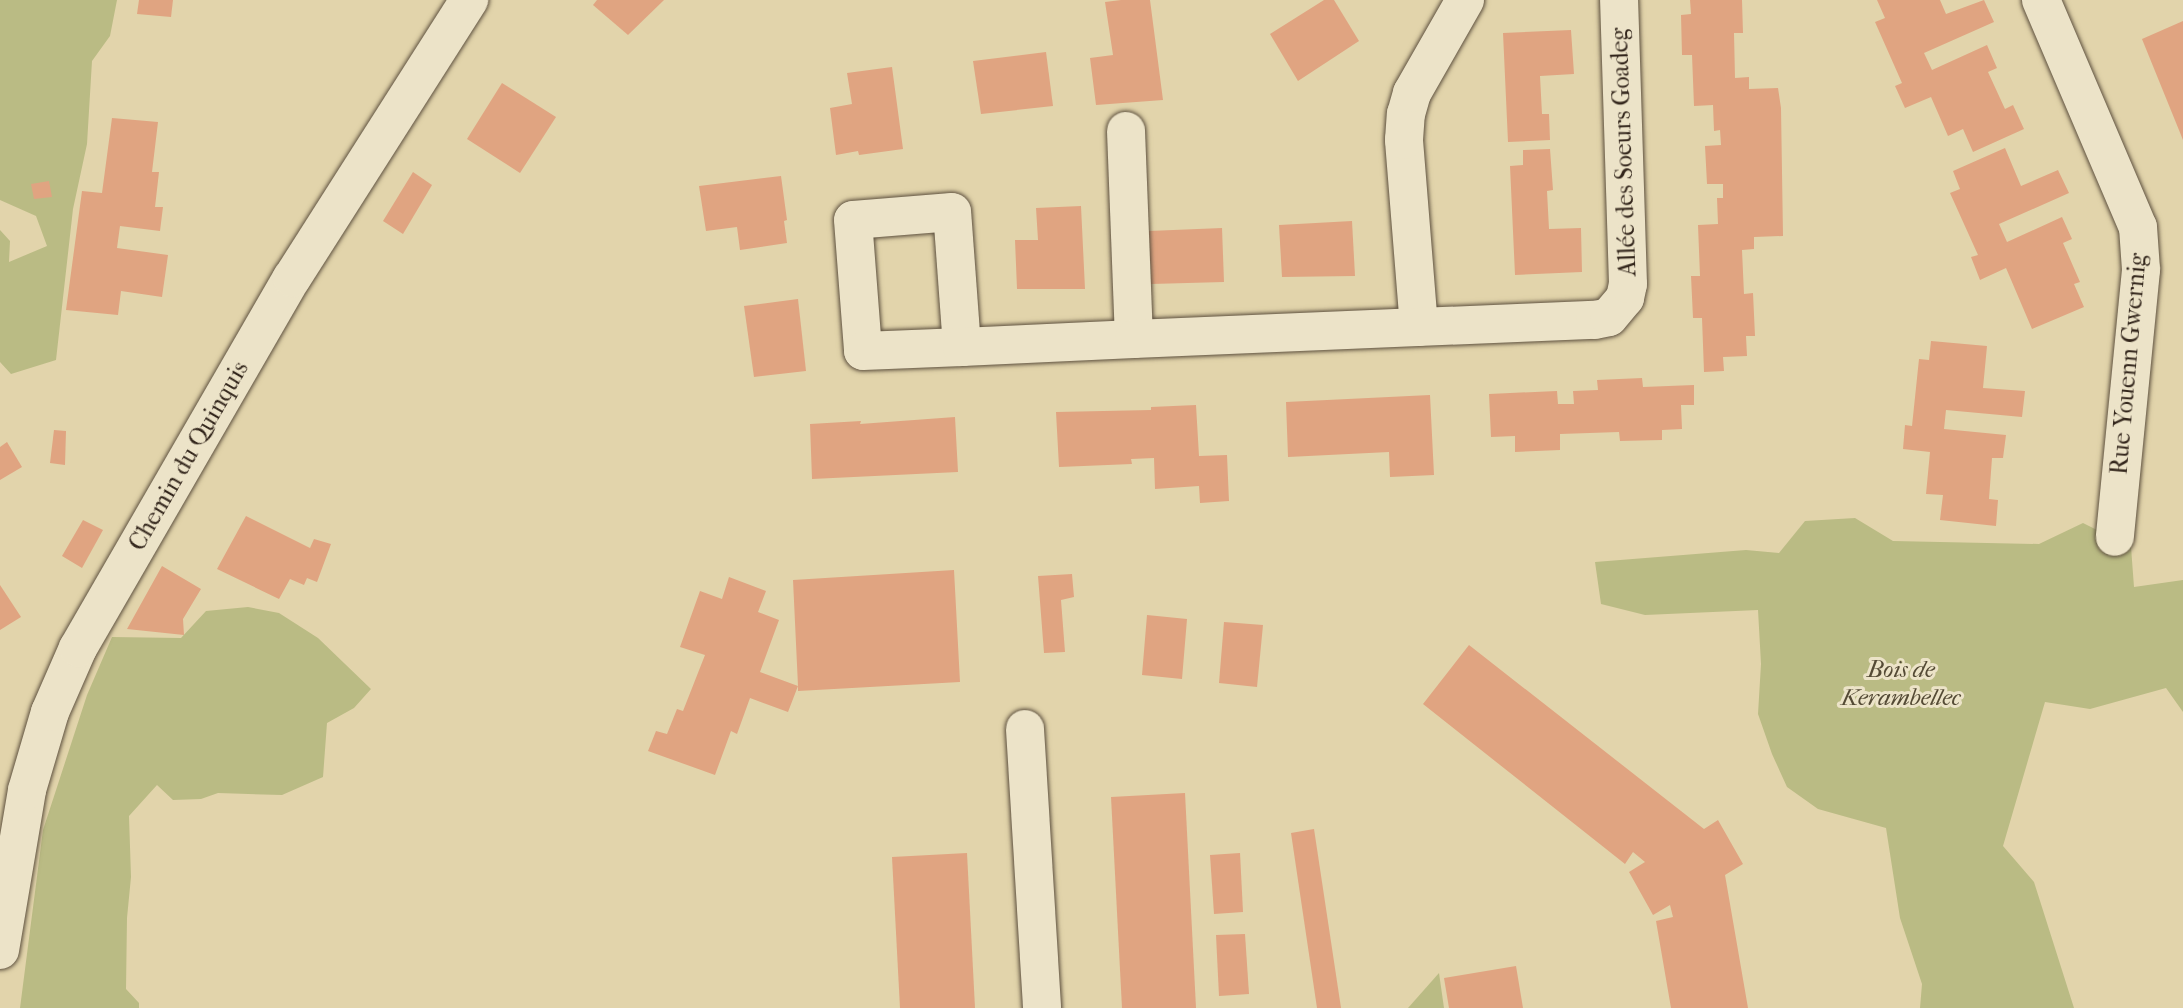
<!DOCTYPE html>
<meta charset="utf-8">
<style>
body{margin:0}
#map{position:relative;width:2183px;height:1008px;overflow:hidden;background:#e2d4ab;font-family:"IM FELL French Canon",serif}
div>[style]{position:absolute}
.green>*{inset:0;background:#babb84}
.building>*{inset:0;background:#e0a481}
.roads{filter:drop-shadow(0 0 2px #5e513f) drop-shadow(0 0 2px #5e513f)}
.minor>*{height:38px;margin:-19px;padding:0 19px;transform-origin:19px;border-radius:19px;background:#ece3c8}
span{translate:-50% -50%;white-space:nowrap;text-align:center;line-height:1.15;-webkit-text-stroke:6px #ece3c8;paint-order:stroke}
.street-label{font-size:24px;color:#32251b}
.park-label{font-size:24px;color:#544a35;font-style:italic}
</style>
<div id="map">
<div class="green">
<div style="clip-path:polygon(0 0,117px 0,110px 36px,92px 61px,87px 144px,73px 209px,56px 360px,11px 374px,0 362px,0 230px,10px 241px,9px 262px,47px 246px,36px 216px,0 200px)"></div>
<div style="clip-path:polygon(1855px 518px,1893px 541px,2039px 544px,2083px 523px,2131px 547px,2134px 587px,2183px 580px,2183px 712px,2166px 688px,2090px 709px,2045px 702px,2003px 846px,2034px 882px,2074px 1008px,1920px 1008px,1922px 984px,1900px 918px,1886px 828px,1818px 809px,1787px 787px,1772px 754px,1758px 714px,1761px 664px,1758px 610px,1645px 615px,1601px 604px,1595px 562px,1746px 550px,1779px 553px,1805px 521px)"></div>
<div style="clip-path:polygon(248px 607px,279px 613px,318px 638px,371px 689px,354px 708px,327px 723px,323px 777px,282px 795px,218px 793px,201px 799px,173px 800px,157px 785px,129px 816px,131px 877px,127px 918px,126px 989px,139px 1003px,139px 1008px,20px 1008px,43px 830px,87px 695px,112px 637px,181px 638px,206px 611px)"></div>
<div style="clip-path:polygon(1439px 973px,1444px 1008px,1408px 1008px)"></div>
</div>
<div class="building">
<div style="clip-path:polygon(139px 0,173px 0,171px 17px,137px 14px)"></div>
<div style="clip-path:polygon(597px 0,664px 0,628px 35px,593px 5px)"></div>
<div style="clip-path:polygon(1121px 0,1150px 0,1163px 100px,1096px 105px,1090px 58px,1113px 55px,1105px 2px)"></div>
<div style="clip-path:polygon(1324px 0,1334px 0,1359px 41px,1298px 81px,1270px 34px)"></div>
<div style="clip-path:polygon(1690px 0,1742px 0,1743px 33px,1734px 33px,1735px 78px,1749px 77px,1749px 89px,1778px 88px,1781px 108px,1783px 236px,1754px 237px,1754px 249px,1742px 250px,1744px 294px,1753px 293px,1755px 336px,1746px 336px,1747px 356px,1723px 357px,1724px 371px,1704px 372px,1702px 318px,1693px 318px,1691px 276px,1700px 276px,1698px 225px,1718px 224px,1717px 198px,1723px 198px,1723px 184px,1707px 184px,1705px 146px,1721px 145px,1720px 130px,1714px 131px,1713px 105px,1694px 106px,1692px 55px,1682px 55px,1681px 15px,1691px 14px)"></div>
<div style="clip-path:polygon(1877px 0,1940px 0,1946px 14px,1984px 0,1994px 22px,1924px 53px,1932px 70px,1987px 45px,1997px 68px,1988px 72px,2005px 109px,2013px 105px,2024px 129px,1973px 152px,1963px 129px,1948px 136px,1931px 97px,1905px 108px,1895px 86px,1902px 83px,1875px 22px,1885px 18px)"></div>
<div style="clip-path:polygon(2183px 21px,2183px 140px,2142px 39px)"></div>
<div style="clip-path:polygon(1571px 30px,1574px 74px,1540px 76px,1542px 114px,1549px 114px,1550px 140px,1508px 142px,1503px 33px)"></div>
<div style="clip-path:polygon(1046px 52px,1053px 106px,981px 114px,973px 61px)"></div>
<div style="clip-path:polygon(892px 67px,903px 149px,859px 155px,858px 151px,836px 155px,830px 108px,852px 104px,847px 73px)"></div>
<div style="clip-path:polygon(502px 83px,556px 117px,520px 173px,467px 139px)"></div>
<div style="clip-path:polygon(112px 118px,158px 122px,152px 172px,159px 172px,155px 207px,163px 207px,160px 231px,120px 226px,117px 248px,168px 255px,162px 297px,121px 291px,118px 315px,66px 310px,82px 191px,102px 193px)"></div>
<div style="clip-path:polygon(2005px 148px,2021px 186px,2058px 170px,2069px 193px,1999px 224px,2007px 242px,2062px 217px,2072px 239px,2063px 243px,2080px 282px,2074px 284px,2084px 307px,2032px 329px,2006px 268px,1980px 280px,1971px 257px,1978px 255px,1950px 193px,1960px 189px,1953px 171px)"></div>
<div style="clip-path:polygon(1550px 149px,1553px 190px,1547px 191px,1549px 229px,1581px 228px,1582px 272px,1515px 275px,1510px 166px,1523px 165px,1523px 150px)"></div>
<div style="clip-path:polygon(413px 172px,432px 185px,403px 234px,383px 221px)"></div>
<div style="clip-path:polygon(781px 176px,787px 220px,784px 221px,787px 243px,740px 250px,737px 227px,706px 231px,699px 186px)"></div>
<div style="clip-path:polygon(49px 181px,52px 197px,34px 199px,31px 184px)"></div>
<div style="clip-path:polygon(1081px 206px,1085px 289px,1017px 289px,1015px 240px,1038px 240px,1036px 208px)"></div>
<div style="clip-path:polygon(1352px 221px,1355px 276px,1282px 277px,1279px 225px)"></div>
<div style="clip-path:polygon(1222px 228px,1224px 282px,1151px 284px,1149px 231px)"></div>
<div style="clip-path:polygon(798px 299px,806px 371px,754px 377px,744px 306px)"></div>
<div style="clip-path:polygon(1931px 341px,1987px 346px,1983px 388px,2025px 391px,2022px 417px,1946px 410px,1944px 429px,2006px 435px,2003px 458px,1992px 458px,1989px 499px,1998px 500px,1996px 526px,1940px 520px,1943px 495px,1926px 494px,1930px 452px,1903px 449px,1905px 425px,1912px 426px,1919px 359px,1929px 360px)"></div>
<div style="clip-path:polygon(1642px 378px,1643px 387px,1694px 385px,1694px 405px,1681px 405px,1682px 429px,1662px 430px,1662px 440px,1620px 441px,1619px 432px,1560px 434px,1560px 450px,1515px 452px,1515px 436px,1491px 437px,1489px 394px,1557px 391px,1558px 404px,1574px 404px,1573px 391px,1598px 390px,1597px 380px)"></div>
<div style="clip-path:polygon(1430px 395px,1434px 475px,1390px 477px,1389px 452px,1288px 457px,1286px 402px)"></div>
<div style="clip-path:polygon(1196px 405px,1199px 456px,1227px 455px,1229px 501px,1200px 503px,1199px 486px,1155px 489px,1154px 458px,1131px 459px,1132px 464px,1059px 467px,1056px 412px,1151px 410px,1151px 407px)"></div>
<div style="clip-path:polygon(955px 417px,958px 472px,812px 479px,810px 424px,861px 421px,860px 424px)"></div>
<div style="clip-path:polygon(54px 430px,66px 431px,65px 465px,50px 463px)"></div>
<div style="clip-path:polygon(7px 442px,22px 467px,0 480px,0 447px)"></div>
<div style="clip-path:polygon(246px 516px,310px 548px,314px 539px,331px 544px,317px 582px,307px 578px,304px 585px,290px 579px,279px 599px,217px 569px)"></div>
<div style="clip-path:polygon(83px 520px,103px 530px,82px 568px,62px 556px)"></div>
<div style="clip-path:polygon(162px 566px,201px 589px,183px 619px,184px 635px,127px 629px)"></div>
<div style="clip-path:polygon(954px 570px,960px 682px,798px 691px,798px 686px,788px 712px,750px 698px,737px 734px,731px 731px,715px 775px,648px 751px,656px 731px,667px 734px,677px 709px,683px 711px,705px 655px,680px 647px,700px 591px,722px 599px,729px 577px,766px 591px,758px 612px,779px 620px,760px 672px,798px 686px,793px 580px)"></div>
<div style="clip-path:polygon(1072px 574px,1074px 597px,1061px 600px,1065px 652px,1044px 653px,1038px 576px)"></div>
<div style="clip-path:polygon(0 585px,21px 617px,0 630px)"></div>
<div style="clip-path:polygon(1147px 615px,1187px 619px,1182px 679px,1142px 675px)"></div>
<div style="clip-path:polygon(1224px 622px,1263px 625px,1257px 687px,1219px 683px)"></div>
<div style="clip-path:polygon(1469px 645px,1704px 829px,1718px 820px,1743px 864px,1725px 875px,1748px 1008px,1671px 1008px,1656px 921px,1673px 917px,1670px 905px,1653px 915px,1629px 872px,1645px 862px,1633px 852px,1625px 864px,1423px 704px)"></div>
<div style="clip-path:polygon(1185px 793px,1196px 1008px,1122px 1008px,1111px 797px)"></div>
<div style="clip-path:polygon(1314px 829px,1341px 1008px,1317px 1008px,1291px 833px)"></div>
<div style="clip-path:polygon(967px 853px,975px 1008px,900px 1008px,892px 857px)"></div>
<div style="clip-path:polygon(1240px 853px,1243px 912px,1214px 914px,1210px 855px)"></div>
<div style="clip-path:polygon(1245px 934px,1249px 994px,1219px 996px,1216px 935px)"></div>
<div style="clip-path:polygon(1516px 966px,1523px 1008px,1449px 1008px,1444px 978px)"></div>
</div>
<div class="roads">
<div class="minor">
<div style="left:2041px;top:0;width:247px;rotate:66.9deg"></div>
<div style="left:2138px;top:227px;width:43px;rotate:86deg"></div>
<div style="left:2141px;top:270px;width:268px;rotate:95.6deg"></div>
<div style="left:1126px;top:131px;width:208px;rotate:87.8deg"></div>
<div style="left:1419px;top:327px;width:188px;rotate:-94.6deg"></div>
<div style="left:1404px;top:140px;width:26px;rotate:-86deg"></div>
<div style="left:1406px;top:114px;width:22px;rotate:-74deg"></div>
<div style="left:1412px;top:93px;width:107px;rotate:-60.3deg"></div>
<div style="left:962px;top:347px;width:135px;rotate:-94.2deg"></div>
<div style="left:952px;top:212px;width:99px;rotate:175.4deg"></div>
<div style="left:853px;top:220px;width:131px;rotate:85.6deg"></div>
<div style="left:863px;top:351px;width:99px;rotate:-2.3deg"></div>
<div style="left:962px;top:347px;width:172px;rotate:-2.7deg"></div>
<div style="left:1134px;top:339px;width:461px;rotate:-2.4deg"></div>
<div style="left:1595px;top:320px;width:14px;rotate:-12deg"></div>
<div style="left:1609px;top:317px;width:25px;rotate:-50deg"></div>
<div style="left:1625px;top:298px;width:14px;rotate:-78deg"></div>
<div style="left:1628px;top:284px;width:284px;rotate:-91.8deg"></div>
<div style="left:1025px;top:729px;width:280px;rotate:86.5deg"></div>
<div style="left:0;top:950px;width:162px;rotate:-80.4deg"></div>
<div style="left:27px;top:790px;width:81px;rotate:-73.6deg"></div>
<div style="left:50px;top:712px;width:70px;rotate:-66.4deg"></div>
<div style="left:78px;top:648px;width:427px;rotate:-60deg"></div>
<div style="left:292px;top:278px;width:330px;rotate:-57.5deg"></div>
</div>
</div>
<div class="street-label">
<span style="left:1624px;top:152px;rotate:-92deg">Allée des Soeurs Goadeg</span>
<span style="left:2129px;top:364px;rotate:-85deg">Rue Youenn Gwernig</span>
<span style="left:189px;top:456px;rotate:-60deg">Chemin du Quinquis</span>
</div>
<div class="park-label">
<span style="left:1901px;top:684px">Bois de<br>Kerambellec</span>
</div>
</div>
